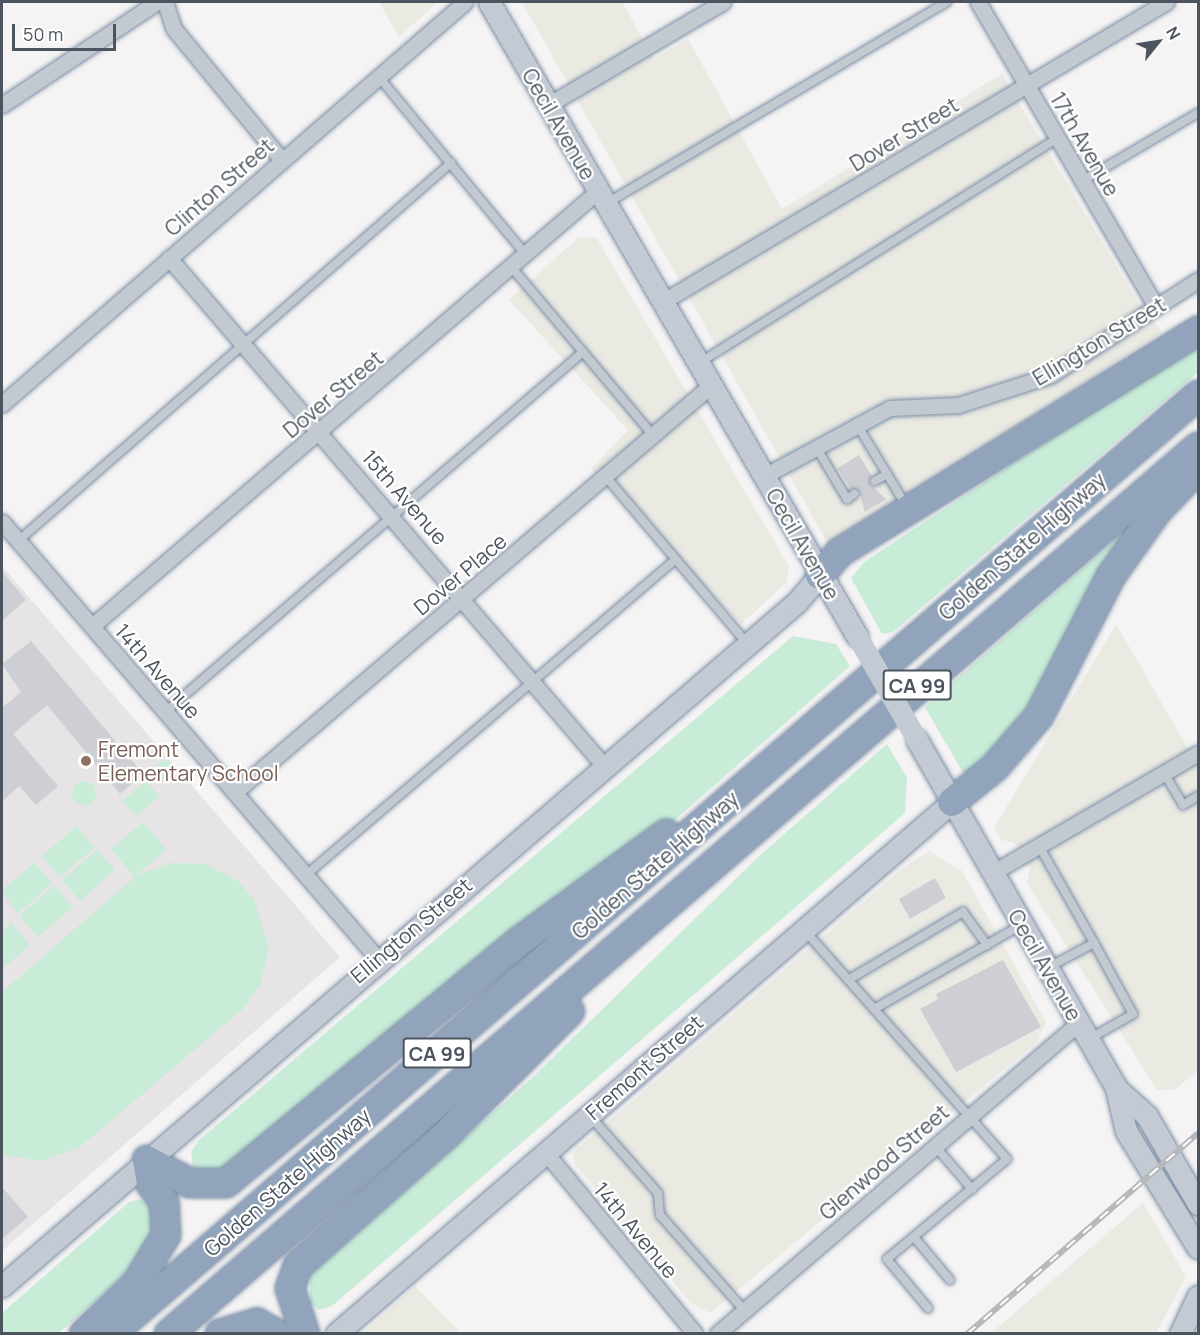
<!DOCTYPE html>
<style>
body{margin:0}
#map{position:relative;width:1200px;height:1335px;overflow:hidden;background:#f5f3f3;font-family:Manrope,sans-serif}
div>[style]{position:absolute}
.commercial>*{inset:0;background:#eae9e2}
.education>*{inset:0;background:#e6e4e4}
.green>*{inset:0;background:#c8ecd7}
.round{border-radius:50%}
.building>*{inset:0;background:#cdcfd4}
.roads{filter:drop-shadow(0 0 2px #7c8fa7) drop-shadow(0 0 2px #7c8fa7)}
.lane>*{height:8px;margin:-4px;padding:0 4px;transform-origin:4px;border-radius:4px;background:#c3c9d0}
.street>*{height:15px;margin:-7.5px;padding:0 7.5px;transform-origin:7.5px;border-radius:7.5px;background:#c3c9d0}
.secondary>*{height:21px;margin:-10.5px;padding:0 10.5px;transform-origin:10.5px;border-radius:10.5px;background:#c3cad4}
.highway>*{height:28px;margin:-14px;padding:0 14px;transform-origin:14px;border-radius:14px;background:#91a4bb}
.rail>*{height:6px;margin-top:-3px;transform-origin:0;background:repeating-linear-gradient(90deg,#fff 0 11px,#b6b8bc 0 22px);box-sizing:border-box;border-block:2px solid #b6b8bc}
.secondary-bridge>*{height:21px;margin:-10.5px;padding:0 10.5px;transform-origin:10.5px;border-radius:10.5px;background:#c3cad4}
.dots>*{width:16px;height:16px;translate:-50% -50%;box-sizing:border-box;border:3px solid #fff;border-radius:50%}
span{translate:-50% -50%;white-space:nowrap;text-align:center;line-height:1.15;-webkit-text-stroke:4.5px #fff;paint-order:stroke}
.shield-label span{padding:2px 4px;background:#fff;border:2px solid;border-radius:4px;-webkit-text-stroke-width:0}
.shield-label{font-size:20px;color:#4c555f;font-weight:700}
.street-label{font-size:21px;color:#4c555f}
.education-label{font-size:21px;color:#785e54}
.left{translate:0 -50%;text-align:left}
.frame{position:absolute;inset:0;border:3px solid #4c555f;pointer-events:none}
.north{position:absolute;left:1128px;top:12px;width:60px;height:60px;-webkit-text-stroke:4px #fff;paint-order:stroke;rotate:60deg;font-size:16px;font-weight:700;line-height:24px;text-align:center;color:#4c555f}
.north::after{content:'';display:block;margin:auto;width:21px;height:27px;background:#4c555f;clip-path:polygon(50% 0,100% 100%,50% 72%,0 100%)}
.scale{position:absolute;left:12px;top:24px;width:104px;height:27px;box-sizing:border-box;border:3px solid #4c555f;border-top:0;padding-left:8px;font-size:18px;line-height:21px;white-space:nowrap;color:#4c555f;-webkit-text-stroke:4px #fff;paint-order:stroke}
</style>
<div id="map">
<div class="commercial">
<div style="clip-path:polygon(379px 2px,438px 2px,399px 37px)"></div>
<div style="clip-path:polygon(522px 2px,622px 2px,654px 59px,688px 39px,782px 209px,1002px 74px,1139px 304px,1162px 332px,830px 547px)"></div>
<div style="clip-path:polygon(596px 237px,789px 567px,787px 582px,741px 624px,591px 469px,628px 430px,509px 300px,578px 238px)"></div>
<div style="clip-path:polygon(1116px 624px,1198px 766px,1198px 1071px,1174px 1090px,1157px 1090px,1027px 883px,1030px 868px,1015px 843px,1002px 840px,994px 828px)"></div>
<div style="clip-path:polygon(929px 851px,962px 871px,1046px 1022px,1037px 1042px,710px 1313px,690px 1302px,575px 1164px,573px 1152px,904px 867px)"></div>
<div style="clip-path:polygon(1143px 1203px,1186px 1277px,1156px 1333px,991px 1333px)"></div>
<div style="clip-path:polygon(415px 1286px,461px 1333px,363px 1333px)"></div>
</div>
<div class="education">
<div style="clip-path:polygon(2px 566px,340px 957px,2px 1251px)"></div>
</div>
<div class="green">
<div style="clip-path:polygon(1198px 342px,1198px 372px,893px 632px,882px 634px,851px 578px,864px 562px)"></div>
<div style="clip-path:polygon(1146px 513px,1033px 712px,971px 774px,962px 771px,925px 707px)"></div>
<div style="clip-path:polygon(793px 636px,836px 644px,850px 666px,667px 827px,240px 1161px,203px 1176px,193px 1167px,191px 1152px,198px 1141px)"></div>
<div style="clip-path:polygon(887px 744px,907px 778px,905px 813px,332px 1306px,319px 1310px,310px 1303px,310px 1275px,533px 1077px,757px 858px)"></div>
<div class="round" style="left:154px;top:761px;width:20px;height:20px"></div>
<div style="clip-path:polygon(146px 781px,159px 796px,136px 816px,122px 801px)"></div>
<div class="round" style="left:72px;top:781px;width:24px;height:24px"></div>
<div style="clip-path:polygon(143px 822px,166px 850px,136px 876px,170px 863px,205px 864px,237px 880px,254px 899px,269px 948px,260px 985px,244px 1008px,80px 1147px,42px 1161px,3px 1155px,2px 992px,135px 877px,111px 849px)"></div>
<div style="clip-path:polygon(76px 826px,95px 847px,60px 877px,42px 856px)"></div>
<div style="clip-path:polygon(97px 850px,115px 870px,80px 901px,62px 880px)"></div>
<div style="clip-path:polygon(34px 863px,52px 883px,17px 914px,2px 890px)"></div>
<div style="clip-path:polygon(54px 886px,73px 907px,38px 937px,19px 916px)"></div>
<div style="clip-path:polygon(11px 923px,30px 945px,2px 969px,2px 932px)"></div>
<div style="clip-path:polygon(140px 1199px,151px 1206px,154px 1221px,138px 1262px,59px 1333px,2px 1333px,2px 1313px,129px 1202px)"></div>
</div>
<div class="building">
<div style="clip-path:polygon(859px 455px,872px 476px,870px 484px,886px 499px,865px 512px,859px 491px,851px 489px,838px 468px)"></div>
<div style="clip-path:polygon(2px 571px,26px 600px,2px 621px)"></div>
<div style="clip-path:polygon(31px 641px,143px 774px,120px 794px,47px 705px,13px 734px,58px 786px,36px 805px,19px 786px,2px 802px,2px 708px,21px 692px,2px 664px)"></div>
<div style="clip-path:polygon(935px 878px,946px 898px,910px 919px,899px 899px)"></div>
<div style="clip-path:polygon(1003px 960px,1041px 1027px,956px 1072px,920px 1009px,938px 999px,936px 994px)"></div>
<div style="clip-path:polygon(2px 1187px,28px 1217px,2px 1239px)"></div>
</div>
<div class="roads">
<div class="lane">
<div style="left:378px;top:76px;width:232px;rotate:50.4deg"></div>
<div style="left:1082px;top:181px;width:134px;rotate:-30.4deg"></div>
<div style="left:607px;top:203px;width:395px;rotate:-30.6deg"></div>
<div style="left:513px;top:269px;width:217px;rotate:49.9deg"></div>
<div style="left:699px;top:363px;width:423px;rotate:-32.1deg"></div>
<div style="left:856px;top:423px;width:60px;rotate:58.7deg"></div>
<div style="left:887px;top:474px;width:14px;rotate:150deg"></div>
<div style="left:816px;top:447px;width:61px;rotate:59.2deg"></div>
<div style="left:847px;top:499px;width:9px;rotate:-36deg"></div>
<div style="left:887px;top:474px;width:26px;rotate:59deg"></div>
<div style="left:606px;top:477px;width:218px;rotate:49.7deg"></div>
<div style="left:18px;top:541px;width:575px;rotate:-41.12deg"></div>
<div style="left:165px;top:712px;width:552px;rotate:-40.74deg"></div>
<div style="left:1164px;top:773px;width:37px;rotate:59deg"></div>
<div style="left:1183px;top:805px;width:17px;rotate:-31deg"></div>
<div style="left:1039px;top:846px;width:112px;rotate:60.4deg"></div>
<div style="left:306px;top:875px;width:485px;rotate:-40.5deg"></div>
<div style="left:806px;top:932px;width:303px;rotate:48.5deg"></div>
<div style="left:1007px;top:1159px;width:156px;rotate:140.2deg"></div>
<div style="left:887px;top:1259px;width:64px;rotate:50.1deg"></div>
<div style="left:1049px;top:967px;width:51px;rotate:-28.1deg"></div>
<div style="left:1094px;top:943px;width:81px;rotate:61.2deg"></div>
<div style="left:1133px;top:1014px;width:51px;rotate:150.4deg"></div>
<div style="left:848px;top:980px;width:134px;rotate:-30.6deg"></div>
<div style="left:963px;top:912px;width:41px;rotate:54deg"></div>
<div style="left:874px;top:1009px;width:169px;rotate:-29.7deg"></div>
<div style="left:590px;top:1116px;width:103px;rotate:48.6deg"></div>
<div style="left:658px;top:1193px;width:22px;rotate:85deg"></div>
<div style="left:660px;top:1215px;width:127px;rotate:48.5deg"></div>
<div style="left:935px;top:1146px;width:57px;rotate:49.3deg"></div>
<div style="left:914px;top:1237px;width:56px;rotate:50.1deg"></div>
</div>
<div class="street">
<div style="left:165px;top:2px;width:28px;rotate:72deg"></div>
<div style="left:174px;top:29px;width:170px;rotate:50.5deg"></div>
<div style="left:978px;top:2px;width:353px;rotate:59.7deg"></div>
<div style="left:2px;top:105px;width:186px;rotate:-33.6deg"></div>
<div style="left:548px;top:105px;width:203px;rotate:-30.5deg"></div>
<div style="left:169px;top:258px;width:670px;rotate:49.42deg"></div>
<div style="left:662px;top:302px;width:587px;rotate:-30.76deg"></div>
<div style="left:2px;top:404px;width:613px;rotate:-40.97deg"></div>
<div style="left:764px;top:476px;width:143px;rotate:-28.4deg"></div>
<div style="left:890px;top:408px;width:68px;rotate:-2.5deg"></div>
<div style="left:958px;top:405px;width:98px;rotate:-17.9deg"></div>
<div style="left:1051px;top:375px;width:175px;rotate:-32.9deg"></div>
<div style="left:2px;top:522px;width:575px;rotate:49.3deg"></div>
<div style="left:92px;top:626px;width:667px;rotate:-40.69deg"></div>
<div style="left:235px;top:792px;width:625px;rotate:-40.52deg"></div>
<div style="left:992px;top:873px;width:238px;rotate:-30.2deg"></div>
<div style="left:546px;top:1153px;width:234px;rotate:50.5deg"></div>
<div style="left:717px;top:1334px;width:476px;rotate:-40.7deg"></div>
</div>
<div class="secondary">
<div style="left:489px;top:2px;width:733px;rotate:59.87deg"></div>
<div style="left:917px;top:740px;width:401px;rotate:60.2deg"></div>
<div style="left:1116px;top:1088px;width:44px;rotate:76.9deg"></div>
<div style="left:1126px;top:1131px;width:137px;rotate:58.4deg"></div>
<div style="left:1116px;top:1088px;width:42px;rotate:42.1deg"></div>
<div style="left:1147px;top:1116px;width:102px;rotate:59.9deg"></div>
<div style="left:2px;top:1286px;width:1049px;rotate:-40.71deg"></div>
<div style="left:797px;top:602px;width:35px;rotate:-50deg"></div>
<div style="left:336px;top:1334px;width:814px;rotate:-40.82deg"></div>
<div style="left:1180px;top:1334px;width:42px;rotate:-64.7deg"></div>
</div>
<div class="highway">
<div style="left:820px;top:575px;width:30px;rotate:-49deg"></div>
<div style="left:840px;top:552px;width:421px;rotate:-31.7deg"></div>
<div style="left:952px;top:802px;width:55px;rotate:-39.1deg"></div>
<div style="left:995px;top:767px;width:67px;rotate:-49.2deg"></div>
<div style="left:1039px;top:716px;width:157px;rotate:-62.8deg"></div>
<div style="left:1111px;top:576px;width:80px;rotate:-54.7deg"></div>
<div style="left:1157px;top:511px;width:59px;rotate:-46.4deg"></div>
<div style="left:147px;top:1160px;width:49px;rotate:28.1deg"></div>
<div style="left:190px;top:1183px;width:36px"></div>
<div style="left:226px;top:1183px;width:382px;rotate:-39.5deg"></div>
<div style="left:521px;top:940px;width:180px;rotate:-36.2deg"></div>
<div style="left:84px;top:1334px;width:74px;rotate:-43.9deg"></div>
<div style="left:137px;top:1283px;width:56px;rotate:-58.9deg"></div>
<div style="left:166px;top:1235px;width:33px;rotate:-93deg"></div>
<div style="left:164px;top:1202px;width:22px;rotate:-126deg"></div>
<div style="left:151px;top:1184px;width:24px;rotate:-99deg"></div>
<div style="left:111px;top:1334px;width:1436px;rotate:-40.82deg"></div>
<div style="left:169px;top:1334px;width:1359px;rotate:-40.76deg"></div>
<div style="left:220px;top:1334px;width:39px;rotate:-17deg"></div>
<div style="left:257px;top:1323px;width:23px;rotate:29deg"></div>
<div style="left:305px;top:1334px;width:48px;rotate:-108.1deg"></div>
<div style="left:290px;top:1288px;width:23px;rotate:-70deg"></div>
<div style="left:298px;top:1266px;width:198px;rotate:-41.5deg"></div>
<div style="left:446px;top:1135px;width:175px;rotate:-45deg"></div>
</div>
</div>
<div class="rail">
<div style="left:967px;top:1334px;width:306px;rotate:-41deg"></div>
</div>
<div class="secondary-bridge">
<div style="left:857px;top:636px;width:120px;rotate:60deg"></div>
</div>
<div class="dots">
<div style="left:86px;top:761px;background:#8d6e63"></div>
</div>
<div class="shield-label">
<span style="left:917px;top:685px">CA 99</span>
<span style="left:437px;top:1053px">CA 99</span>
</div>
<div class="street-label">
<span style="left:559px;top:124px;rotate:60deg">Cecil Avenue</span>
<span style="left:904px;top:134px;rotate:-31deg">Dover Street</span>
<span style="left:1085px;top:144px;rotate:60deg">17th Avenue</span>
<span style="left:219px;top:187px;rotate:-41deg">Clinton Street</span>
<span style="left:1099px;top:341px;rotate:-31deg">Ellington Street</span>
<span style="left:333px;top:394px;rotate:-40deg">Dover Street</span>
<span style="left:405px;top:497px;rotate:49deg">15th Avenue</span>
<span style="left:803px;top:544px;rotate:60deg">Cecil Avenue</span>
<span style="left:1022px;top:546px;rotate:-41deg">Golden State Highway</span>
<span style="left:460px;top:574px;rotate:-40deg">Dover Place</span>
<span style="left:158px;top:671px;rotate:49deg">14th Avenue</span>
<span style="left:655px;top:865px;rotate:-41deg">Golden State Highway</span>
<span style="left:411px;top:930px;rotate:-40deg">Ellington Street</span>
<span style="left:1045px;top:965px;rotate:60deg">Cecil Avenue</span>
<span style="left:644px;top:1067px;rotate:-41deg">Fremont Street</span>
<span style="left:884px;top:1162px;rotate:-41deg">Glenwood Street</span>
<span style="left:287px;top:1182px;rotate:-41deg">Golden State Highway</span>
<span style="left:636px;top:1230px;rotate:50deg">14th Avenue</span>
</div>
<div class="education-label">
<span class="left" style="left:98px;top:761px">Fremont<br>Elementary School</span>
</div>
<div class="frame"></div>
<div class="north">N</div>
<div class="scale">50 m</div>
</div>
